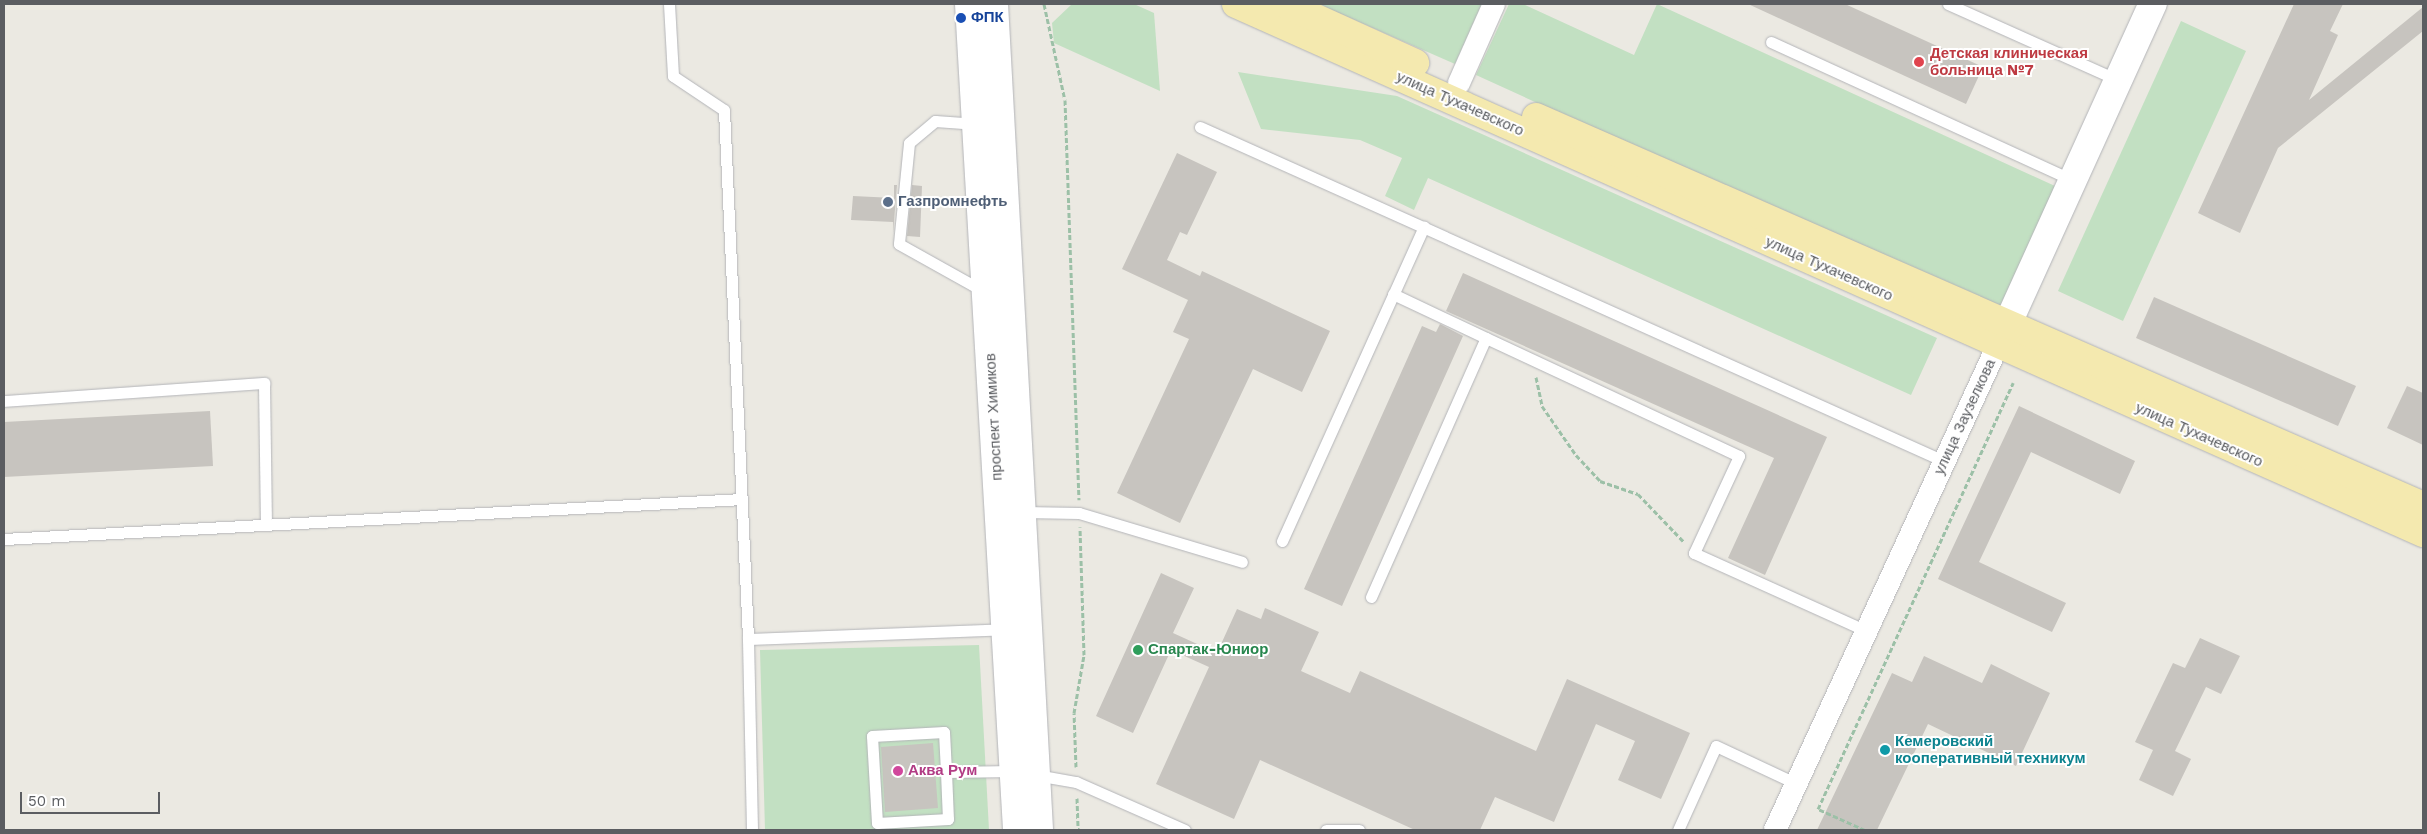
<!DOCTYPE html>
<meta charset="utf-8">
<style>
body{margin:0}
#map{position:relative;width:2427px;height:834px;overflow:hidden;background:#ebe9e2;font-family:"Work Sans",sans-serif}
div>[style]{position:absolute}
.green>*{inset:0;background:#c2e0c2}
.building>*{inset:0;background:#c7c4bf}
.path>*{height:3px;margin-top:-1.5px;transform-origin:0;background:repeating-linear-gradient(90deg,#9cc0a7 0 5px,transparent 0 7.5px)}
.roads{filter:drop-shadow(0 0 1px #b3b4b8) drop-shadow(0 0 1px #b3b4b8)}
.service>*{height:11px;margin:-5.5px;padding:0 5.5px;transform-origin:5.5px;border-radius:5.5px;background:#fff}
.minor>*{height:22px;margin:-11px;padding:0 11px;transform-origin:11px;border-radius:11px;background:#fff}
.tertiary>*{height:28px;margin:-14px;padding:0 14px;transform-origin:14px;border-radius:14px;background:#fff}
.secondary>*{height:28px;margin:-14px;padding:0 14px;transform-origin:14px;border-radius:14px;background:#fff}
.primary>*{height:28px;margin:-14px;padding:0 14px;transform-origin:14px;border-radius:14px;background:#f4e9af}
.dots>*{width:14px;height:14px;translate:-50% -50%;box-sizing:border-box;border:2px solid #fff;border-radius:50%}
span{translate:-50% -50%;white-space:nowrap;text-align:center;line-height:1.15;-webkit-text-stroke:4px #fff;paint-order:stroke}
.transit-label{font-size:15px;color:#164399;font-weight:700}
.left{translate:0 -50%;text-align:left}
.health-label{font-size:15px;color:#be3a42;font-weight:700}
.street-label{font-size:15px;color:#5b5d61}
.service-label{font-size:15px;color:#4e5e75;font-weight:700}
.leisure-label{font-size:15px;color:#27864d;font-weight:700}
.culture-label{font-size:15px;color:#0d838f;font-weight:700}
.hotel-label{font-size:15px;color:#b23c85;font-weight:700}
.frame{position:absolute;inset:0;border:5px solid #5b5d61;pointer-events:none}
.scale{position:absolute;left:20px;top:792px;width:140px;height:22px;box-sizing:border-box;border:2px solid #5b5d61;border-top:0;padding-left:6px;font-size:15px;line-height:18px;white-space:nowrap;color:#5b5d61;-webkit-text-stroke:4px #fff;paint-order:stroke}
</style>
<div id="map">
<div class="green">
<div style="clip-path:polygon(1072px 4px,1134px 4px,1154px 13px,1160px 91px,1054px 43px,1052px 23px)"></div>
<div style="clip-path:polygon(1318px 4px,1482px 4px,1455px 64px)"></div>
<div style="clip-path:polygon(1509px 4px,1523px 4px,1634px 55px,1657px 4px,2055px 186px,1997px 313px,1476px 75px)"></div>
<div style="clip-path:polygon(2181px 21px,2246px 51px,2123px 321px,2058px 291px)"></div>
<div style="clip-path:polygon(1238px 72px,1397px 96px,1937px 338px,1911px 395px,1428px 178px,1414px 210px,1385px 196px,1402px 158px,1360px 140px,1261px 129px)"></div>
<div style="clip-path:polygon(979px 645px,989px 830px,765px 830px,760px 650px)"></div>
</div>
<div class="building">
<div style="clip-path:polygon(1748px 4px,1845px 4px,1983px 67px,1966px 104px)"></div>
<div style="clip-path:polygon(2294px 4px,2343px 4px,2330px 31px,2338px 35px,2309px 100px,2423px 7px,2423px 31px,2278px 148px,2240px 233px,2198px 213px)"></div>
<div style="clip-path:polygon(1177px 153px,1217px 172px,1187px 235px,1180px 232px,1167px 260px,1200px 276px,1202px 271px,1330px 331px,1302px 392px,1253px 369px,1180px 523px,1117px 493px,1189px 339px,1173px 332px,1188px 300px,1122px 269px)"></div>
<div style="clip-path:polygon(894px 185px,897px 185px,893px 233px,893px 222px,851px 220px,853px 196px,894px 198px)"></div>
<div style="clip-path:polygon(912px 185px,922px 186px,920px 237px,907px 236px)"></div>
<div style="clip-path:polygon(1463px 273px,1827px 437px,1765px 575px,1728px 558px,1774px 458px,1446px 311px)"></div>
<div style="clip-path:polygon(2154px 297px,2356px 386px,2338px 426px,2136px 338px)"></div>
<div style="clip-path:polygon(1440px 324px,1463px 336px,1342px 606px,1304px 589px,1422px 326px,1436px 332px)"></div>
<div style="clip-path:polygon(2407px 386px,2423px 393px,2423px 445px,2387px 428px)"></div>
<div style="clip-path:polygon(2019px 406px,2135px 461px,2120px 494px,2031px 452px,1979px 562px,2066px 603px,2052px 632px,1938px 579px)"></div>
<div style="clip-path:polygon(210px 411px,213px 466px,4px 477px,4px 422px)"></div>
<div style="clip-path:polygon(1161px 573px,1194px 588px,1173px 633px,1217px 653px,1237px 609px,1261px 619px,1265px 608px,1319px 632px,1301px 671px,1350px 693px,1360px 671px,1536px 751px,1567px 679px,1690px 733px,1661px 799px,1618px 780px,1635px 741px,1596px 724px,1554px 822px,1495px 797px,1480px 830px,1415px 830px,1260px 760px,1234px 819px,1156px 784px,1209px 667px,1171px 650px,1133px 733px,1096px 716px)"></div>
<div style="clip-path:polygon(2200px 638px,2240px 656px,2221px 694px,2206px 687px,2175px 751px,2191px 759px,2173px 796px,2139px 780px,2153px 750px,2135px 742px,2173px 663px,2185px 668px)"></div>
<div style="clip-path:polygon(1924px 656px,1982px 683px,1991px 664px,2050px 693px,2016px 766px,1928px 724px,1877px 830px,1817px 830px,1892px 673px,1912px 682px)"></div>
<div style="clip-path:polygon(933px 743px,938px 808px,885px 812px,881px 747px)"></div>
</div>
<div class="path">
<div style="left:1044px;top:4px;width:98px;rotate:77.7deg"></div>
<div style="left:1065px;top:100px;width:400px;rotate:88deg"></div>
<div style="left:1536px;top:377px;width:30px;rotate:78deg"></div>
<div style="left:1542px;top:406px;width:60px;rotate:55.2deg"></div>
<div style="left:1576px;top:455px;width:35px;rotate:47deg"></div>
<div style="left:1600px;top:481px;width:40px;rotate:18.9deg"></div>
<div style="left:1638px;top:494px;width:66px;rotate:46.2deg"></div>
<div style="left:1076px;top:767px;width:54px;rotate:-92.1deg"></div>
<div style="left:1074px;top:713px;width:59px;rotate:-80.2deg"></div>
<div style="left:1084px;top:655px;width:128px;rotate:-91.8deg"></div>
<div style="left:1077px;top:798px;width:32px;rotate:88deg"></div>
<div style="left:1865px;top:830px;width:51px;rotate:-155.9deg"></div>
<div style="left:1818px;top:809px;width:469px;rotate:-65.4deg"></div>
</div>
<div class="roads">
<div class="service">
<div style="left:669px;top:4px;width:72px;rotate:86.8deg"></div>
<div style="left:673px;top:76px;width:61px;rotate:33.7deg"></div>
<div style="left:724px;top:110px;width:530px;rotate:87.4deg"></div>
<div style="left:748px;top:639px;width:258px;rotate:-2.2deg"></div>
<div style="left:1948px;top:4px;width:186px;rotate:24.1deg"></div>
<div style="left:1771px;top:42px;width:332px;rotate:24.6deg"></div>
<div style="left:977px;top:124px;width:42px;rotate:-175.9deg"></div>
<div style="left:935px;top:121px;width:34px;rotate:140deg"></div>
<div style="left:909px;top:143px;width:101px;rotate:95.7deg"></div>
<div style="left:899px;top:244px;width:98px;rotate:29.2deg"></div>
<div style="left:1200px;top:127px;width:816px;rotate:24.18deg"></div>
<div style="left:1393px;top:294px;width:103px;rotate:25.3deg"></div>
<div style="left:4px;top:401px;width:261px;rotate:-4deg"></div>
<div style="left:264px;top:383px;width:142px;rotate:89.2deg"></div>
<div style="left:1023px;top:512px;width:56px;rotate:1deg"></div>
<div style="left:1079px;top:513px;width:170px;rotate:16.7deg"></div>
<div style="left:4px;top:539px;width:739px;rotate:-3.1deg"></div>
<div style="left:1282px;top:541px;width:345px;rotate:-65.7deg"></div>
<div style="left:1371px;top:597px;width:283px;rotate:-66.1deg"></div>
<div style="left:1486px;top:338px;width:279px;rotate:25deg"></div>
<div style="left:1739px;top:456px;width:107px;rotate:114.9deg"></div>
<div style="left:1694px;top:553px;width:190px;rotate:24.3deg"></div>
<div style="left:748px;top:639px;width:191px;rotate:88.8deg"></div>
<div style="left:946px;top:772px;width:47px;rotate:87.6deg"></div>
<div style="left:948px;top:819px;width:71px;rotate:176.8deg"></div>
<div style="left:877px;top:823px;width:87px;rotate:-93.3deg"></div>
<div style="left:872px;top:736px;width:72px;rotate:-3.2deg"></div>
<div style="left:944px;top:732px;width:40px;rotate:87.1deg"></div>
<div style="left:946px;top:772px;width:68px;rotate:-0.8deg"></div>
<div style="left:1036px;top:775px;width:41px;rotate:9.9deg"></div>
<div style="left:1076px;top:782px;width:119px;rotate:23.8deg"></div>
<div style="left:1326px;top:830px;width:33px"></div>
<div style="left:1678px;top:830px;width:92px;rotate:-65.7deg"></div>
<div style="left:1716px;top:746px;width:89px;rotate:25.1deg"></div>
</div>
<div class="minor">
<div style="left:1459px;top:83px;width:86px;rotate:-66.1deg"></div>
<div style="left:1775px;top:830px;width:534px;rotate:-65.31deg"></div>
</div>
<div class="tertiary">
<div style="left:1998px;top:345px;width:375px;rotate:-65.6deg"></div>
</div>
<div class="secondary">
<div style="left:969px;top:4px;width:827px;rotate:86.67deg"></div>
<div style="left:994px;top:4px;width:827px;rotate:86.88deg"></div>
</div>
<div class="primary">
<div style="left:1236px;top:4px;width:1300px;rotate:24.02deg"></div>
<div style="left:1285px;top:4px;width:143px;rotate:24.4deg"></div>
<div style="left:1536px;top:117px;width:969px;rotate:23.68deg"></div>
</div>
</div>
<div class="dots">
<div style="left:961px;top:18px;background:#1a4fb4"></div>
<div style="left:1919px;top:62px;background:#e0444e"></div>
<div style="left:888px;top:202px;background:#5c6f8a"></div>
<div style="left:1138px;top:650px;background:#2e9e5b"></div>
<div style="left:1885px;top:750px;background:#0f9aa8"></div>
<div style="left:898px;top:771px;background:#d1479c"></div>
</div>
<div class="transit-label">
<span class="left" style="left:971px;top:18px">ФПК</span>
</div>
<div class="health-label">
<span class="left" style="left:1930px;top:62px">Детская клиническая<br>больница №7</span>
</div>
<div class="street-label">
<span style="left:1460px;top:104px;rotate:24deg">улица Тухачевского</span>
<span style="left:1829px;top:269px;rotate:24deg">улица Тухачевского</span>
<span style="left:994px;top:417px;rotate:-93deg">проспект Химиков</span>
<span style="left:1965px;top:417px;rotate:-65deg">улица Заузелкова</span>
<span style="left:2199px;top:435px;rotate:24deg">улица Тухачевского</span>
</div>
<div class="service-label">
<span class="left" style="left:898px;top:202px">Газпромнефть</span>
</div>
<div class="leisure-label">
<span class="left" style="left:1148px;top:650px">Спартак-Юниор</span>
</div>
<div class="culture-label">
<span class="left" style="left:1895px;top:750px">Кемеровский<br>кооперативный техникум</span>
</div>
<div class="hotel-label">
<span class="left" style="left:908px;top:771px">Аква Рум</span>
</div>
<div class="frame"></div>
<div class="scale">50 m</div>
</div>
